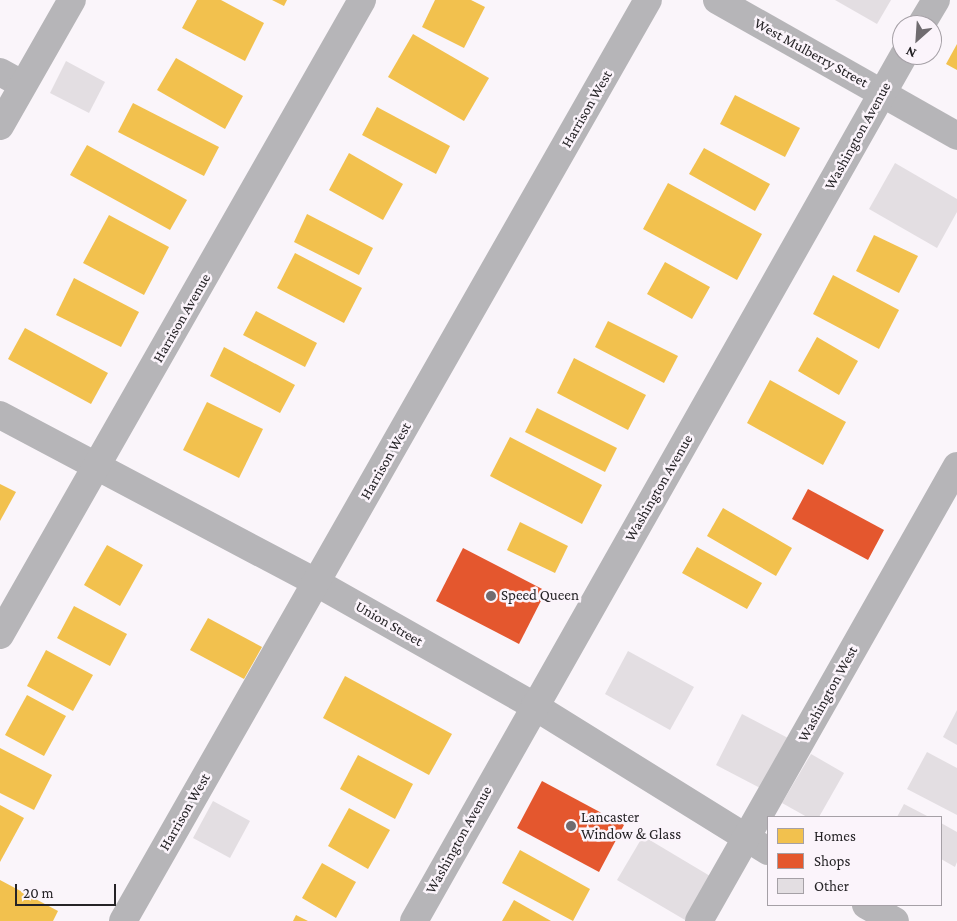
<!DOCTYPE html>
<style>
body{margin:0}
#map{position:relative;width:957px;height:921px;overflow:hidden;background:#faf5fa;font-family:"Crimson Pro",serif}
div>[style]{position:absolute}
.homes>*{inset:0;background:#f2c14e}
.shops>*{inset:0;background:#e4572e}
.building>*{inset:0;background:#e3dee2}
.minor>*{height:28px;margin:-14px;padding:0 14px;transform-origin:14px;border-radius:14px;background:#b6b5b8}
.dots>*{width:14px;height:14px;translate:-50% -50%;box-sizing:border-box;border:2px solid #fbf4fb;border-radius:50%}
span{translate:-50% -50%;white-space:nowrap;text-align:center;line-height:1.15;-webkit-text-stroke:5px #fbf4fb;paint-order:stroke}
.street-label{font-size:15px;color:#252326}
.poi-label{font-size:15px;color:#252326}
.left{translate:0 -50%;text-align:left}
.legend{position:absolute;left:767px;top:816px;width:175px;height:90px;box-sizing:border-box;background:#fbf4fb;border:1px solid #a5a0a6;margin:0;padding:6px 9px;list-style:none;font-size:15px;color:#252326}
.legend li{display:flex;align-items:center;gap:10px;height:25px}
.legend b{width:25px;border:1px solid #a5a0a6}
.north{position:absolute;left:892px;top:15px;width:50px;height:50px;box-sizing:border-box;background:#fbf4fb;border:1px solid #a5a0a6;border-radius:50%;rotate:206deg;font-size:14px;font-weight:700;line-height:20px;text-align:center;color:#252326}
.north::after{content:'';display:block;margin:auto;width:18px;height:22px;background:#706c70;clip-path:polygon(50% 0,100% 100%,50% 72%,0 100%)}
.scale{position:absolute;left:15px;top:884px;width:101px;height:22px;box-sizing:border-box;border:2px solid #252326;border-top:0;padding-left:6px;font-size:15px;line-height:18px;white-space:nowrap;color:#252326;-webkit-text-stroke:4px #fbf4fb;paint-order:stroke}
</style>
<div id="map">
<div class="homes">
<div style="clip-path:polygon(197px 0,221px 0,264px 23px,245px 61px,182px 28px)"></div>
<div style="clip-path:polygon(272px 0,287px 0,284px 6px)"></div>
<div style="clip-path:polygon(435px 0,471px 0,485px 7px,464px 48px,422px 27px)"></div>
<div style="clip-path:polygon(413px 34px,489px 78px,464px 121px,388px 77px)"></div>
<div style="clip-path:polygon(957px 44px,957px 70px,946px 64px)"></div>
<div style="clip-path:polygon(176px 58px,243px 96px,225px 129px,157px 90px)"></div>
<div style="clip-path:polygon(735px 95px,800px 128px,785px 157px,720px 124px)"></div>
<div style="clip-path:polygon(133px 103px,219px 147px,204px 176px,118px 132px)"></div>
<div style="clip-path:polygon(377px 107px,450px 146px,436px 174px,362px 135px)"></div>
<div style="clip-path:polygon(87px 145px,187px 200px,170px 230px,70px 175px)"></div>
<div style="clip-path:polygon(704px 148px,770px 184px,755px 211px,689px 174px)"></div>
<div style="clip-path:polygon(349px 153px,403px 184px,383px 220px,329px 190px)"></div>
<div style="clip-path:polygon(668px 183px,762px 234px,737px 280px,643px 229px)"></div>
<div style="clip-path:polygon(307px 214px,373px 248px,359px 275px,294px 242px)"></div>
<div style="clip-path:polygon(109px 215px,169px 247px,144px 295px,83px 263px)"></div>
<div style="clip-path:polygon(874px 235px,918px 256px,899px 293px,856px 271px)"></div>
<div style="clip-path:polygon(295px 253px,362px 288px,344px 323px,277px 288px)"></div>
<div style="clip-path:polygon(665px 262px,710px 287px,692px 319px,647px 294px)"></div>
<div style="clip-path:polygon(833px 275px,899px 310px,879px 349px,813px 314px)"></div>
<div style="clip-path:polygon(74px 278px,139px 312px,121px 347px,56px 315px)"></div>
<div style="clip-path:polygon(256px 311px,317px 343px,305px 367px,243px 335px)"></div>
<div style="clip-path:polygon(608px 321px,678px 356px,664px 383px,595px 347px)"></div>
<div style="clip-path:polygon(25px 328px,108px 373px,91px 404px,8px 359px)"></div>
<div style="clip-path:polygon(817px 337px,858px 361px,839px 395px,798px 371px)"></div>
<div style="clip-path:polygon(224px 347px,295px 385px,280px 413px,210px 376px)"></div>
<div style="clip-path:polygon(574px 358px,646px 395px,628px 430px,557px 393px)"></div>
<div style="clip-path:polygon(770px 380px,846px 422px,823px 465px,747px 423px)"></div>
<div style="clip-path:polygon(207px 402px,263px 429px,239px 478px,183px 450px)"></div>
<div style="clip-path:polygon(537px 408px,617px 448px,605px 472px,525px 432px)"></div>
<div style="clip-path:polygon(510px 437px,602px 485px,582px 524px,490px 476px)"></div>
<div style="clip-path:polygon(0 484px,16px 492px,0 521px)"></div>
<div style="clip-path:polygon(723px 508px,792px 548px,776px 576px,707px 536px)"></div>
<div style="clip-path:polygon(520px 522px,568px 546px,555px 573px,507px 550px)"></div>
<div style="clip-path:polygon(107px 545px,143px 565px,120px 606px,84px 585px)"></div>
<div style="clip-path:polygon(697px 547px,762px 583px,747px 609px,682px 573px)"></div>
<div style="clip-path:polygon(74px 606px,127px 634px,110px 666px,57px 638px)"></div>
<div style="clip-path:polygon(208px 618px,262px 647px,244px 679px,190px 650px)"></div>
<div style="clip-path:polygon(46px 650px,93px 675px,73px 711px,27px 686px)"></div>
<div style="clip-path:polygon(345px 676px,452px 734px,429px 775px,323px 718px)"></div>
<div style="clip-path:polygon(27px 695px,66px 716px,44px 756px,5px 735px)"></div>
<div style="clip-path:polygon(0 748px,52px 775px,34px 810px,0 793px)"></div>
<div style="clip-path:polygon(358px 755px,413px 784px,395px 819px,340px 789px)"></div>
<div style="clip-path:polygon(0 805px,24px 818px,0 862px)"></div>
<div style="clip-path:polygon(349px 808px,390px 830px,368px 869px,328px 846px)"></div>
<div style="clip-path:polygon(520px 850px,590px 889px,573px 921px,502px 883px)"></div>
<div style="clip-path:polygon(322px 863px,356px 882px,336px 918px,302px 898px)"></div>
<div style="clip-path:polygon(0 880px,58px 911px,53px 921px,0 921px)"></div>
<div style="clip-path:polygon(514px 900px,551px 921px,502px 921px)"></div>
<div style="clip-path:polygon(296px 915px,308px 921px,293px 921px)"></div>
</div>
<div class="shops">
<div style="clip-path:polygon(808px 489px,884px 530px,868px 560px,792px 519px)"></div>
<div style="clip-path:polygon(463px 548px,546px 591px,519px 644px,436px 601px)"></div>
<div style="clip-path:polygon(542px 781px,624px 825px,599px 872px,517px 828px)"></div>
</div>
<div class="building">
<div style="clip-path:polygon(835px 0,891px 0,877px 24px)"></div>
<div style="clip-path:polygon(66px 61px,105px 82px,89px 113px,50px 93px)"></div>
<div style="clip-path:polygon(895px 163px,957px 199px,957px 212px,937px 248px,869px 209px)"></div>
<div style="clip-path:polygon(628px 651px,694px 687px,670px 730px,605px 694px)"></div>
<div style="clip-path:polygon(957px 710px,957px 745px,943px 737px)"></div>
<div style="clip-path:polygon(742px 714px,788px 738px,762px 789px,716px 765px)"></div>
<div style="clip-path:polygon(927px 752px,957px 768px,957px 815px,907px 789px)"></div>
<div style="clip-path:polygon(811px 754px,844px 773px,819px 817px,807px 817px,782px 803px)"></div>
<div style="clip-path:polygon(213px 801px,250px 821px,230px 858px,193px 838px)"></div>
<div style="clip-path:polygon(904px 804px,929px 817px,897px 817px)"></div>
<div style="clip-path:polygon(941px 823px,957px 832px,957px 862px,955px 867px,941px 859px)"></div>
<div style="clip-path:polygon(643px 836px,710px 876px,685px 920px,617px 880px)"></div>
</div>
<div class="minor">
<div style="left:717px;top:0;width:276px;rotate:29.5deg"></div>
<div style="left:921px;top:25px;width:29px;rotate:-59deg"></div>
<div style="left:0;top:72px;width:26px;rotate:29deg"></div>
<div style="left:0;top:126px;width:145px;rotate:-60.3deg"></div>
<div style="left:0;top:415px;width:359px;rotate:27.9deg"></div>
<div style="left:317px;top:583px;width:249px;rotate:29.5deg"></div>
<div style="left:534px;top:706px;width:275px;rotate:31.8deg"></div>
<div style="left:0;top:635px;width:731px;rotate:-60.31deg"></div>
<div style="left:866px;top:905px;width:33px;rotate:29deg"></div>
<div style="left:123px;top:921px;width:1060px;rotate:-60.32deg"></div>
<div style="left:414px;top:921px;width:995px;rotate:-60.5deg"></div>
<div style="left:699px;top:921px;width:523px;rotate:-60.45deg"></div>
</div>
<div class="dots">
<div style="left:491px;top:596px;background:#706c70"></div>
<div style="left:571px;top:826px;background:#706c70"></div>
</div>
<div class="street-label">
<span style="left:811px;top:53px;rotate:29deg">West Mulberry Street</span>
<span style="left:587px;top:109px;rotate:-60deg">Harrison West</span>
<span style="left:858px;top:136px;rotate:-61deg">Washington Avenue</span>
<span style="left:182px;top:318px;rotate:-60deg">Harrison Avenue</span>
<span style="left:386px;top:461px;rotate:-60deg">Harrison West</span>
<span style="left:659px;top:488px;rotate:-60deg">Washington Avenue</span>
<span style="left:389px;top:624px;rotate:30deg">Union Street</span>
<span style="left:828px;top:694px;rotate:-61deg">Washington West</span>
<span style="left:185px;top:812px;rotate:-60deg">Harrison West</span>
<span style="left:459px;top:840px;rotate:-61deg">Washington Avenue</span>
</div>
<div class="poi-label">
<span class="left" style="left:501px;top:596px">Speed Queen</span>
<span class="left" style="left:581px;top:826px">Lancaster<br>Window &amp; Glass</span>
</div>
<ul class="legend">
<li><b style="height:14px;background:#f2c14e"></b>Homes</li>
<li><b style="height:14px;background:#e4572e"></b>Shops</li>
<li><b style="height:14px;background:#e3dee2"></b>Other</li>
</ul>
<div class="north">N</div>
<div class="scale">20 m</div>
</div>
